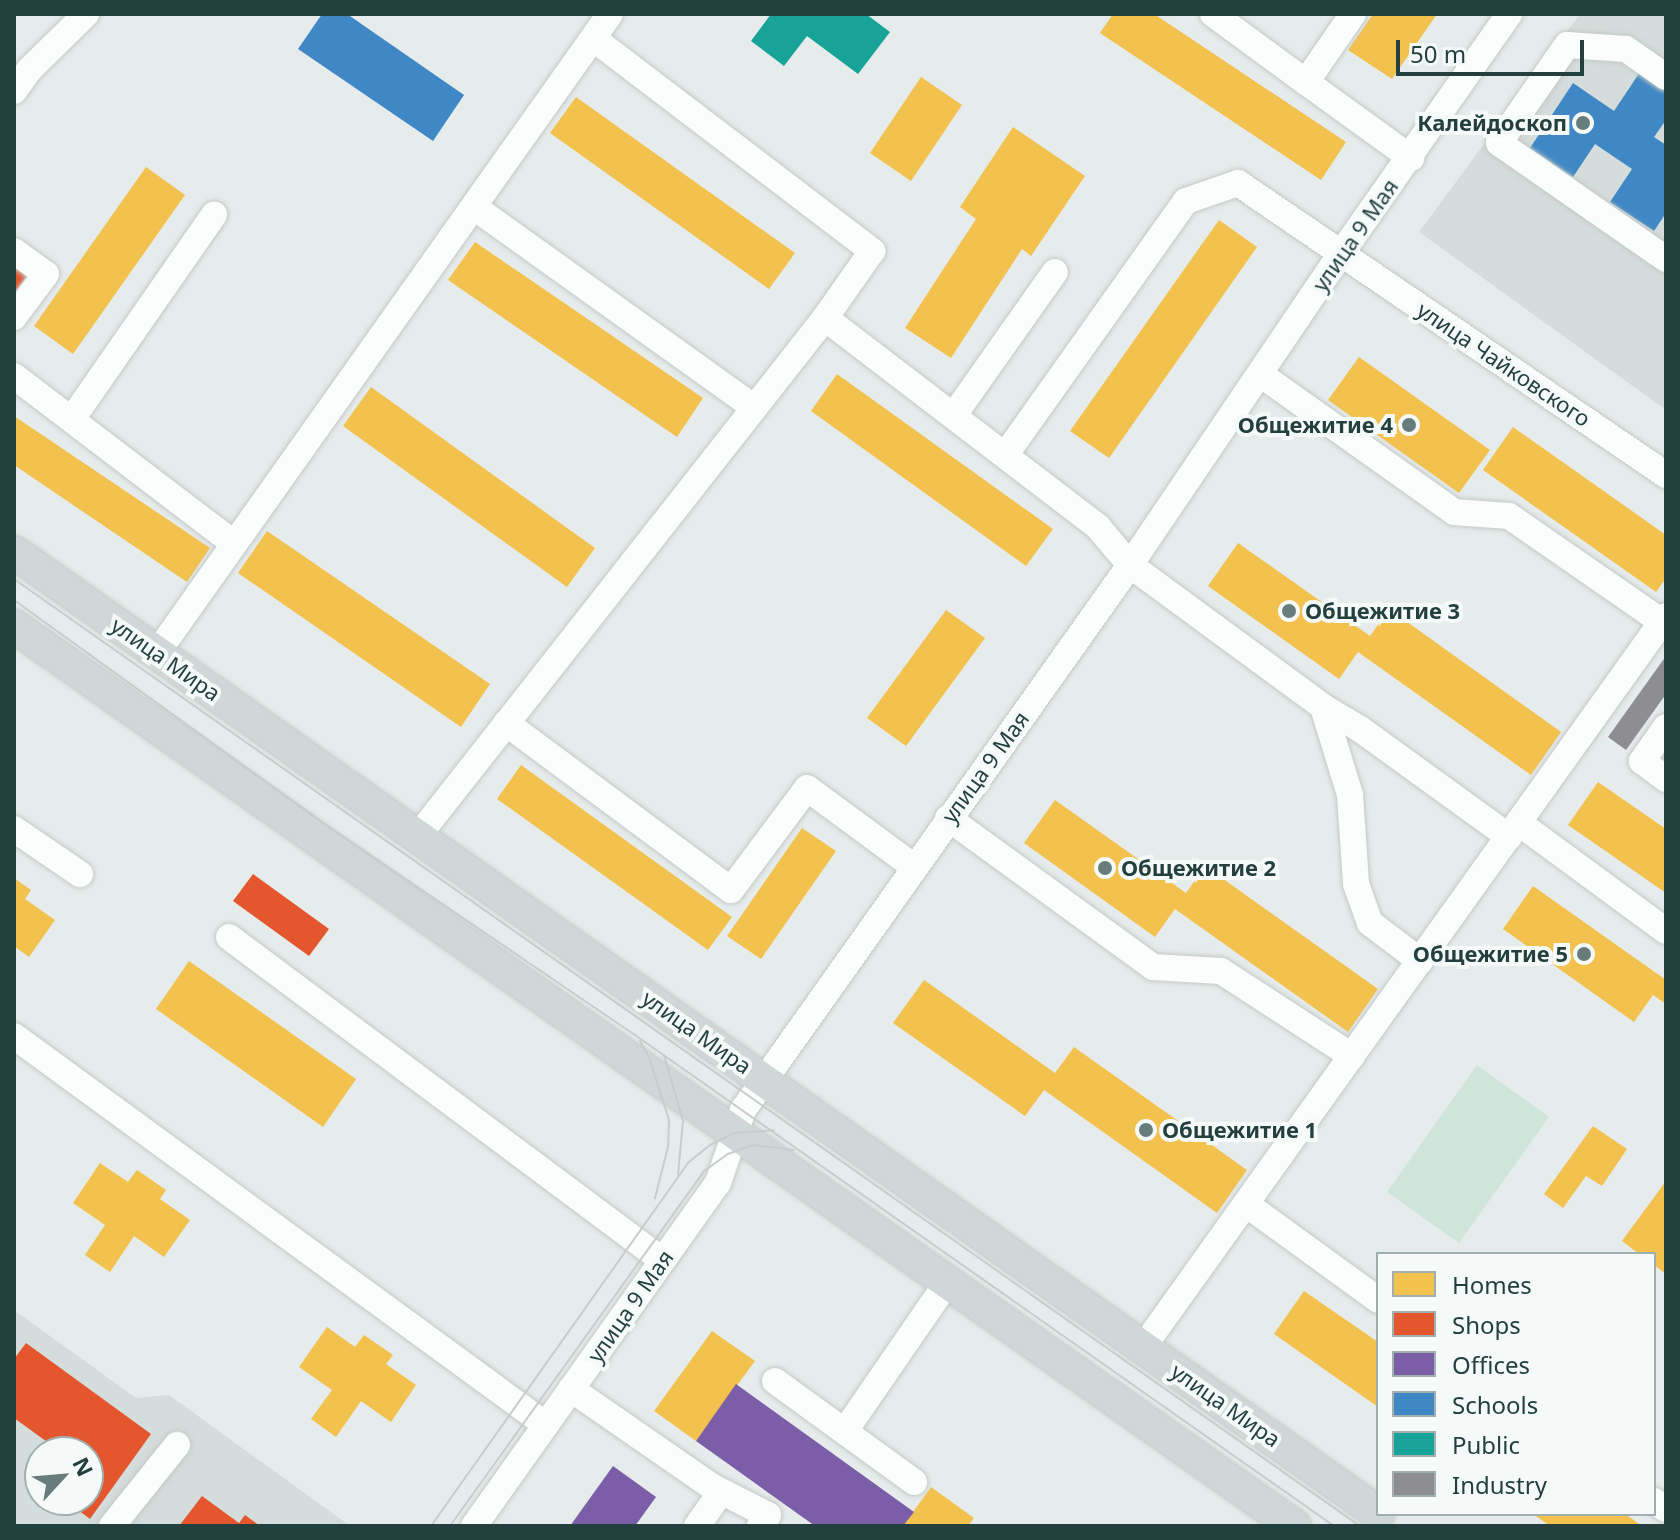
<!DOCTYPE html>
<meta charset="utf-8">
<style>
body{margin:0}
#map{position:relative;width:1680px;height:1540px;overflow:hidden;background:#e6eceb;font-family:"Noto Sans",sans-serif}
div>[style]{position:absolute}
.built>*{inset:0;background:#d4dddb}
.green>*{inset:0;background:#cfe5db}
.homes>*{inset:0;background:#f2c14e}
.shops>*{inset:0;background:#e4572e}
.offices>*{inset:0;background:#7b5ea7}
.schools>*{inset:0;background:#3f88c5}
.public>*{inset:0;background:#17a398}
.industry>*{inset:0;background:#8d8d92}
.roads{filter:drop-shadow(0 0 2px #c3c9c8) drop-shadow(0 0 2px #c3c9c8)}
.minor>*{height:26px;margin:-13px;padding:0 13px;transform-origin:13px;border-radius:13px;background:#fbfcfc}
.major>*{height:32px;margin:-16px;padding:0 16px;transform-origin:16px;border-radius:16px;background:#cfd7d7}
.tram>*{height:2px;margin:-1px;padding:0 1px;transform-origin:1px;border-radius:1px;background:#c8cccc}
.dots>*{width:22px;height:22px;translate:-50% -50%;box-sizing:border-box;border:4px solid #f5faf9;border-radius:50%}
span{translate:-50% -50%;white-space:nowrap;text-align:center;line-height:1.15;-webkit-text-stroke:8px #f5faf9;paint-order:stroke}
.poi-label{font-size:22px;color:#23403f;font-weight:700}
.right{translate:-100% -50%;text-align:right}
.left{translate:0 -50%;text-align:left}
.street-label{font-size:22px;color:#23403f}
.frame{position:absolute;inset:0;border:16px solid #23403f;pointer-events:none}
.legend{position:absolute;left:1376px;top:1252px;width:280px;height:264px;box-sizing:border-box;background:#f5faf9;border:2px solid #a1b0af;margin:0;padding:10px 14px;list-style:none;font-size:24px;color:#23403f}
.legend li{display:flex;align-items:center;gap:16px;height:40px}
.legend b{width:40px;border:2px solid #a1b0af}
.north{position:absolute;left:24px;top:1436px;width:80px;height:80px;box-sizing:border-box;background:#f5faf9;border:2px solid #a1b0af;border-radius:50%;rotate:64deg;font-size:22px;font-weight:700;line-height:32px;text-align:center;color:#23403f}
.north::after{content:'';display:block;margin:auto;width:28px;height:36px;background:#677c7b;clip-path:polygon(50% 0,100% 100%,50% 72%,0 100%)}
.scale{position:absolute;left:1396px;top:40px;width:188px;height:36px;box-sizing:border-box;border:4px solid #23403f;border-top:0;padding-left:10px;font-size:24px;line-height:28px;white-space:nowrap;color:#23403f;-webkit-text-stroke:6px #f5faf9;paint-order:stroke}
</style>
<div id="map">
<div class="built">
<div style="clip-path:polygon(1580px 14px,1666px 14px,1666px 410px,1419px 232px)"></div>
<div style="clip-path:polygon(evenodd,14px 1310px,136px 1398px,169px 1395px,350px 1526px,14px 1526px,14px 1310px,40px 1452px,88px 1452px,88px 1500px,40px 1500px,40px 1452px)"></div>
</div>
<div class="green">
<div style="clip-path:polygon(1477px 1065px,1549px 1117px,1459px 1243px,1387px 1192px)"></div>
</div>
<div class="homes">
<div style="clip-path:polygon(1113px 14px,1154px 14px,1346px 142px,1321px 180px,1100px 33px)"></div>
<div style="clip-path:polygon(1373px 14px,1437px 14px,1392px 79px,1348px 50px)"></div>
<div style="clip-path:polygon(921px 77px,962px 105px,911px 181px,870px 153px)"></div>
<div style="clip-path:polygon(576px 97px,795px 253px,769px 289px,550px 133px)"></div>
<div style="clip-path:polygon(1013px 127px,1085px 176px,1031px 256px,1022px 249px,951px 358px,905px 328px,976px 219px,960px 207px)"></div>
<div style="clip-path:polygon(146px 167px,185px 195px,73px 354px,34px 326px)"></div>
<div style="clip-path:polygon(1219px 220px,1257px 247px,1109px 458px,1070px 431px)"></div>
<div style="clip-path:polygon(475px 242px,703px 398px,677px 437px,448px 280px)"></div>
<div style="clip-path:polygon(1359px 357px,1490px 450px,1459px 493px,1328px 400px)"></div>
<div style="clip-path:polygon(837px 374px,1053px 529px,1026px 566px,811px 411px)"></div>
<div style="clip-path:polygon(371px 387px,595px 548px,567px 587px,343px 426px)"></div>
<div style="clip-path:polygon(14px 416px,210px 548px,187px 582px,14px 465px)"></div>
<div style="clip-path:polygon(1513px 427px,1666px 535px,1666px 578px,1656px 592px,1483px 470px)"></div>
<div style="clip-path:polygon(267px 531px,490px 684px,461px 727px,238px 573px)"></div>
<div style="clip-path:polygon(1238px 543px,1370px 636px,1389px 609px,1561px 732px,1531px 775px,1358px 652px,1339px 679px,1208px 586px)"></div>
<div style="clip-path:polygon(946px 610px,985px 638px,906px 746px,867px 718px)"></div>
<div style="clip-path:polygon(521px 765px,732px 917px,708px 950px,497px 799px)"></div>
<div style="clip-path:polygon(1598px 782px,1666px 829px,1666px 893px,1568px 825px)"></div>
<div style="clip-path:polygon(1055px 800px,1186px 893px,1205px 866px,1378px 989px,1348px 1032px,1175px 909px,1155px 937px,1024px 843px)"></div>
<div style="clip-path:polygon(802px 828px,836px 851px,761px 959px,727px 936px)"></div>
<div style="clip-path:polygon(14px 878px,31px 890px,25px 899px,55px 920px,29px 957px,14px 946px)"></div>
<div style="clip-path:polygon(1533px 886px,1666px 980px,1666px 1004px,1653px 995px,1634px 1022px,1503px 929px)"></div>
<div style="clip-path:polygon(189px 961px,356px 1079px,323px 1127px,156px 1009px)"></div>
<div style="clip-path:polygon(924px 980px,1055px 1073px,1074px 1047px,1247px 1170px,1217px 1213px,1044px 1090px,1025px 1116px,893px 1023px)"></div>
<div style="clip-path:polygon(1593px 1126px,1627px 1149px,1602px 1186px,1586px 1176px,1563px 1208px,1544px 1194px)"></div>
<div style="clip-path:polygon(100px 1163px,128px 1182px,137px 1170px,166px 1190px,160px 1199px,190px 1220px,164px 1257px,134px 1236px,110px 1272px,85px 1255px,105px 1225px,73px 1203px)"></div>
<div style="clip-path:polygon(1666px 1181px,1666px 1274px,1654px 1265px,1654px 1254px,1639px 1254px,1622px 1241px)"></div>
<div style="clip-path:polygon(1304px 1291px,1378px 1342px,1378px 1407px,1274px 1334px)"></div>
<div style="clip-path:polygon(327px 1327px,355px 1347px,364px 1335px,393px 1355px,386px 1364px,416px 1385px,391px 1422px,361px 1401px,336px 1437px,311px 1419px,332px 1390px,299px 1367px)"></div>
<div style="clip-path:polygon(712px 1331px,755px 1361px,696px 1441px,654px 1411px)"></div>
<div style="clip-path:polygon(931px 1487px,974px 1518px,968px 1526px,903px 1526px)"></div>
<div style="clip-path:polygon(1533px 1514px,1625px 1514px,1642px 1526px,1550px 1526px)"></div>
</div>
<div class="shops">
<div style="clip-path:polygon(14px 262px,29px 273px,14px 293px)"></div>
<div style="clip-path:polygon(253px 874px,329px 929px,309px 956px,233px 901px)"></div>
<div style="clip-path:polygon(26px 1343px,151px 1434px,90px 1519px,65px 1500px,88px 1500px,88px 1452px,61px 1452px,14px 1418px,14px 1359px)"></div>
<div style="clip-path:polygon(202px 1496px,239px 1523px,245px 1515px,260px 1526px,179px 1526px)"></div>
</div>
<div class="offices">
<div style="clip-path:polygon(736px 1384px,914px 1512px,903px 1526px,815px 1526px,696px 1441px)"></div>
<div style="clip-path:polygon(613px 1466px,656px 1497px,635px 1526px,570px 1526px)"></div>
</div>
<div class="schools">
<div style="clip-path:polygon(322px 14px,347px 14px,464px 95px,433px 141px,298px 49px)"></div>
<div style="clip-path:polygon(1642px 69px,1666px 86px,1666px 120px,1654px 137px,1666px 145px,1666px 213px,1654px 231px,1610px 202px,1632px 169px,1595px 144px,1573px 177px,1530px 148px,1573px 83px,1614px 111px)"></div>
</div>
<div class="public">
<div style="clip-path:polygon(771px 14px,866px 14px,890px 32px,858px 74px,807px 36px,784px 66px,751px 41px)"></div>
</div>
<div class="industry">
<div style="clip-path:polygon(1666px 656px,1666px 694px,1626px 750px,1608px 737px)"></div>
</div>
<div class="roads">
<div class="minor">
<div style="left:1213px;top:14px;width:115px;rotate:36.2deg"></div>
<div style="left:1353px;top:14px;width:83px;rotate:124.7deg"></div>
<div style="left:1306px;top:82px;width:130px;rotate:35.9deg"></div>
<div style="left:594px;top:39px;width:350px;rotate:37.3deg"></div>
<div style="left:872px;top:251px;width:82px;rotate:125deg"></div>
<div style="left:1666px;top:77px;width:49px;rotate:-145deg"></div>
<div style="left:1626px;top:49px;width:59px;rotate:-176.1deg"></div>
<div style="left:1567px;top:45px;width:119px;rotate:124.8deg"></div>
<div style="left:1499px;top:143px;width:203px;rotate:34.8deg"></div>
<div style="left:14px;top:91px;width:26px;rotate:-54deg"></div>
<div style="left:29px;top:70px;width:80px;rotate:-44.5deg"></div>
<div style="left:474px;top:207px;width:343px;rotate:35.6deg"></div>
<div style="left:14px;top:251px;width:39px;rotate:36deg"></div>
<div style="left:46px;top:274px;width:54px;rotate:126.7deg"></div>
<div style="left:1260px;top:374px;width:238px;rotate:35.4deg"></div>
<div style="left:1454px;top:512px;width:55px;rotate:4.2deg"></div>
<div style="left:1509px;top:516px;width:186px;rotate:34.7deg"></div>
<div style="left:14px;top:376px;width:275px;rotate:37.3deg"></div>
<div style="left:954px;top:415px;width:175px;rotate:-54.8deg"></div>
<div style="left:72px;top:419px;width:249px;rotate:-55.2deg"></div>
<div style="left:1006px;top:454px;width:310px;rotate:-54.6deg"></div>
<div style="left:1186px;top:201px;width:55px;rotate:-19.1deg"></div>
<div style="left:1238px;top:183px;width:518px;rotate:34.3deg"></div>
<div style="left:157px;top:653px;width:783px;rotate:-54.67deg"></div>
<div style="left:1323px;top:707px;width:92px;rotate:72.9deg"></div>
<div style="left:1350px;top:795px;width:89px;rotate:86.1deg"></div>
<div style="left:1356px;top:884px;width:41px;rotate:70.3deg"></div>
<div style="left:1370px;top:923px;width:63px;rotate:37.2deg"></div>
<div style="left:506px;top:723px;width:280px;rotate:36.6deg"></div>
<div style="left:731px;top:890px;width:127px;rotate:-53.3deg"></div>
<div style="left:807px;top:788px;width:133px;rotate:36.4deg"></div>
<div style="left:1666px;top:727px;width:42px;rotate:125.2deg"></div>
<div style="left:1642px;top:761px;width:30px;rotate:37deg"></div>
<div style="left:948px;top:818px;width:253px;rotate:36deg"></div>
<div style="left:1153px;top:967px;width:68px;rotate:3.4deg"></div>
<div style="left:1221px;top:971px;width:156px;rotate:33deg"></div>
<div style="left:1519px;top:823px;width:182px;rotate:36.3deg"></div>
<div style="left:14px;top:829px;width:80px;rotate:34.3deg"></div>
<div style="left:418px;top:836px;width:659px;rotate:-51.84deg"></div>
<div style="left:825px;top:318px;width:344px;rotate:37.4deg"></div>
<div style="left:1098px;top:527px;width:50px;rotate:49.9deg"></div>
<div style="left:1130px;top:565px;width:240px;rotate:36.3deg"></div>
<div style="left:1323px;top:707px;width:43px;rotate:30.7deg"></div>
<div style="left:1360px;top:729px;width:184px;rotate:35.9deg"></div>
<div style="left:229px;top:937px;width:540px;rotate:36.72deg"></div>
<div style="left:14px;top:1036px;width:659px;rotate:36.17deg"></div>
<div style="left:1246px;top:1204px;width:163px;rotate:36deg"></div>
<div style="left:1144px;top:1346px;width:897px;rotate:-54.43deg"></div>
<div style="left:775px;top:1381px;width:172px;rotate:36deg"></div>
<div style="left:571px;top:1389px;width:170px;rotate:34.7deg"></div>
<div style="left:711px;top:1486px;width:64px;rotate:27deg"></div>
<div style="left:768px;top:1515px;width:14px;rotate:126deg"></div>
<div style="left:845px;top:1431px;width:182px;rotate:-55.5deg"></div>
<div style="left:1654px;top:1501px;width:14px;rotate:34deg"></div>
<div style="left:112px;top:1526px;width:104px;rotate:-51.3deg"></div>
<div style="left:474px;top:1526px;width:421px;rotate:-54.6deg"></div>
<div style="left:718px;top:1183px;width:77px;rotate:-71.1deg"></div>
<div style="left:743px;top:1110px;width:668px;rotate:-54.62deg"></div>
<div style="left:1130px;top:565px;width:378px;rotate:-55.9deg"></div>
<div style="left:1342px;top:252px;width:291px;rotate:-54.9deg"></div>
<div style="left:697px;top:1526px;width:42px;rotate:-54.8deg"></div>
</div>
<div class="major">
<div style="left:14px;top:552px;width:1669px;rotate:35.17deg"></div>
<div style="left:14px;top:626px;width:1565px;rotate:35.11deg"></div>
</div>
</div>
<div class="tram">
<div style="left:14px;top:579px;width:1646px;rotate:35.13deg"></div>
<div style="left:14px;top:600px;width:385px;rotate:35.8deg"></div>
<div style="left:326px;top:825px;width:374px;rotate:34.2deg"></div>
<div style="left:635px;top:1035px;width:854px;rotate:35.09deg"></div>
<div style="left:640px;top:1041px;width:18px;rotate:61deg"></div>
<div style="left:649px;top:1057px;width:66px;rotate:72.4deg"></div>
<div style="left:669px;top:1120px;width:27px;rotate:92deg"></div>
<div style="left:668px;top:1147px;width:53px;rotate:104.3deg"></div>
<div style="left:664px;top:1055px;width:69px;rotate:73.9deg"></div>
<div style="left:683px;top:1121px;width:54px;rotate:95.3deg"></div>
<div style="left:431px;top:1526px;width:446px;rotate:-54.7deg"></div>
<div style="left:689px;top:1162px;width:27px;rotate:-39deg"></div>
<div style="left:710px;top:1145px;width:28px;rotate:-26deg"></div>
<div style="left:735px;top:1133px;width:39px;rotate:-4deg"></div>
<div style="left:450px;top:1526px;width:435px;rotate:-54.4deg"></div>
<div style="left:703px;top:1172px;width:31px;rotate:-36deg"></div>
<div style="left:728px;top:1154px;width:27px;rotate:-20deg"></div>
<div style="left:753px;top:1145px;width:41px;rotate:7deg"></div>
</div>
<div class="dots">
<div style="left:1583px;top:123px;background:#677c7b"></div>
<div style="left:1409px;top:425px;background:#677c7b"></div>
<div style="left:1289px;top:611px;background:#677c7b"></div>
<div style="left:1105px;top:868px;background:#677c7b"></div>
<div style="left:1584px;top:954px;background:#677c7b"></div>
<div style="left:1146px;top:1130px;background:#677c7b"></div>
</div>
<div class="poi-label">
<span class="right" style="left:1567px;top:123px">Калейдоскоп</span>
<span class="right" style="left:1393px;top:425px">Общежитие 4</span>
<span class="left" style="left:1305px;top:611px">Общежитие 3</span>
<span class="left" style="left:1121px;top:868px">Общежитие 2</span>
<span class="right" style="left:1568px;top:954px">Общежитие 5</span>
<span class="left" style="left:1162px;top:1130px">Общежитие 1</span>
</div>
<div class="street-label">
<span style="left:1355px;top:235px;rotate:-55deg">улица 9 Мая</span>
<span style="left:1504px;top:364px;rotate:34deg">улица Чайковского</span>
<span style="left:166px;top:659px;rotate:35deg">улица Мира</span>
<span style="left:985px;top:767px;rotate:-54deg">улица 9 Мая</span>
<span style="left:697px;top:1032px;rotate:35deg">улица Мира</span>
<span style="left:630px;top:1306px;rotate:-55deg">улица 9 Мая</span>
<span style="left:1226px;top:1405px;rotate:35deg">улица Мира</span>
</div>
<div class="frame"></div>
<ul class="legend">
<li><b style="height:22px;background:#f2c14e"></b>Homes</li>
<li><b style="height:22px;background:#e4572e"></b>Shops</li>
<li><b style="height:22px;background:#7b5ea7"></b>Offices</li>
<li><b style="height:22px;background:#3f88c5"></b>Schools</li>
<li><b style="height:22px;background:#17a398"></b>Public</li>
<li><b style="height:22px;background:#8d8d92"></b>Industry</li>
</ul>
<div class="north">N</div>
<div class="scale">50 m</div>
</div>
